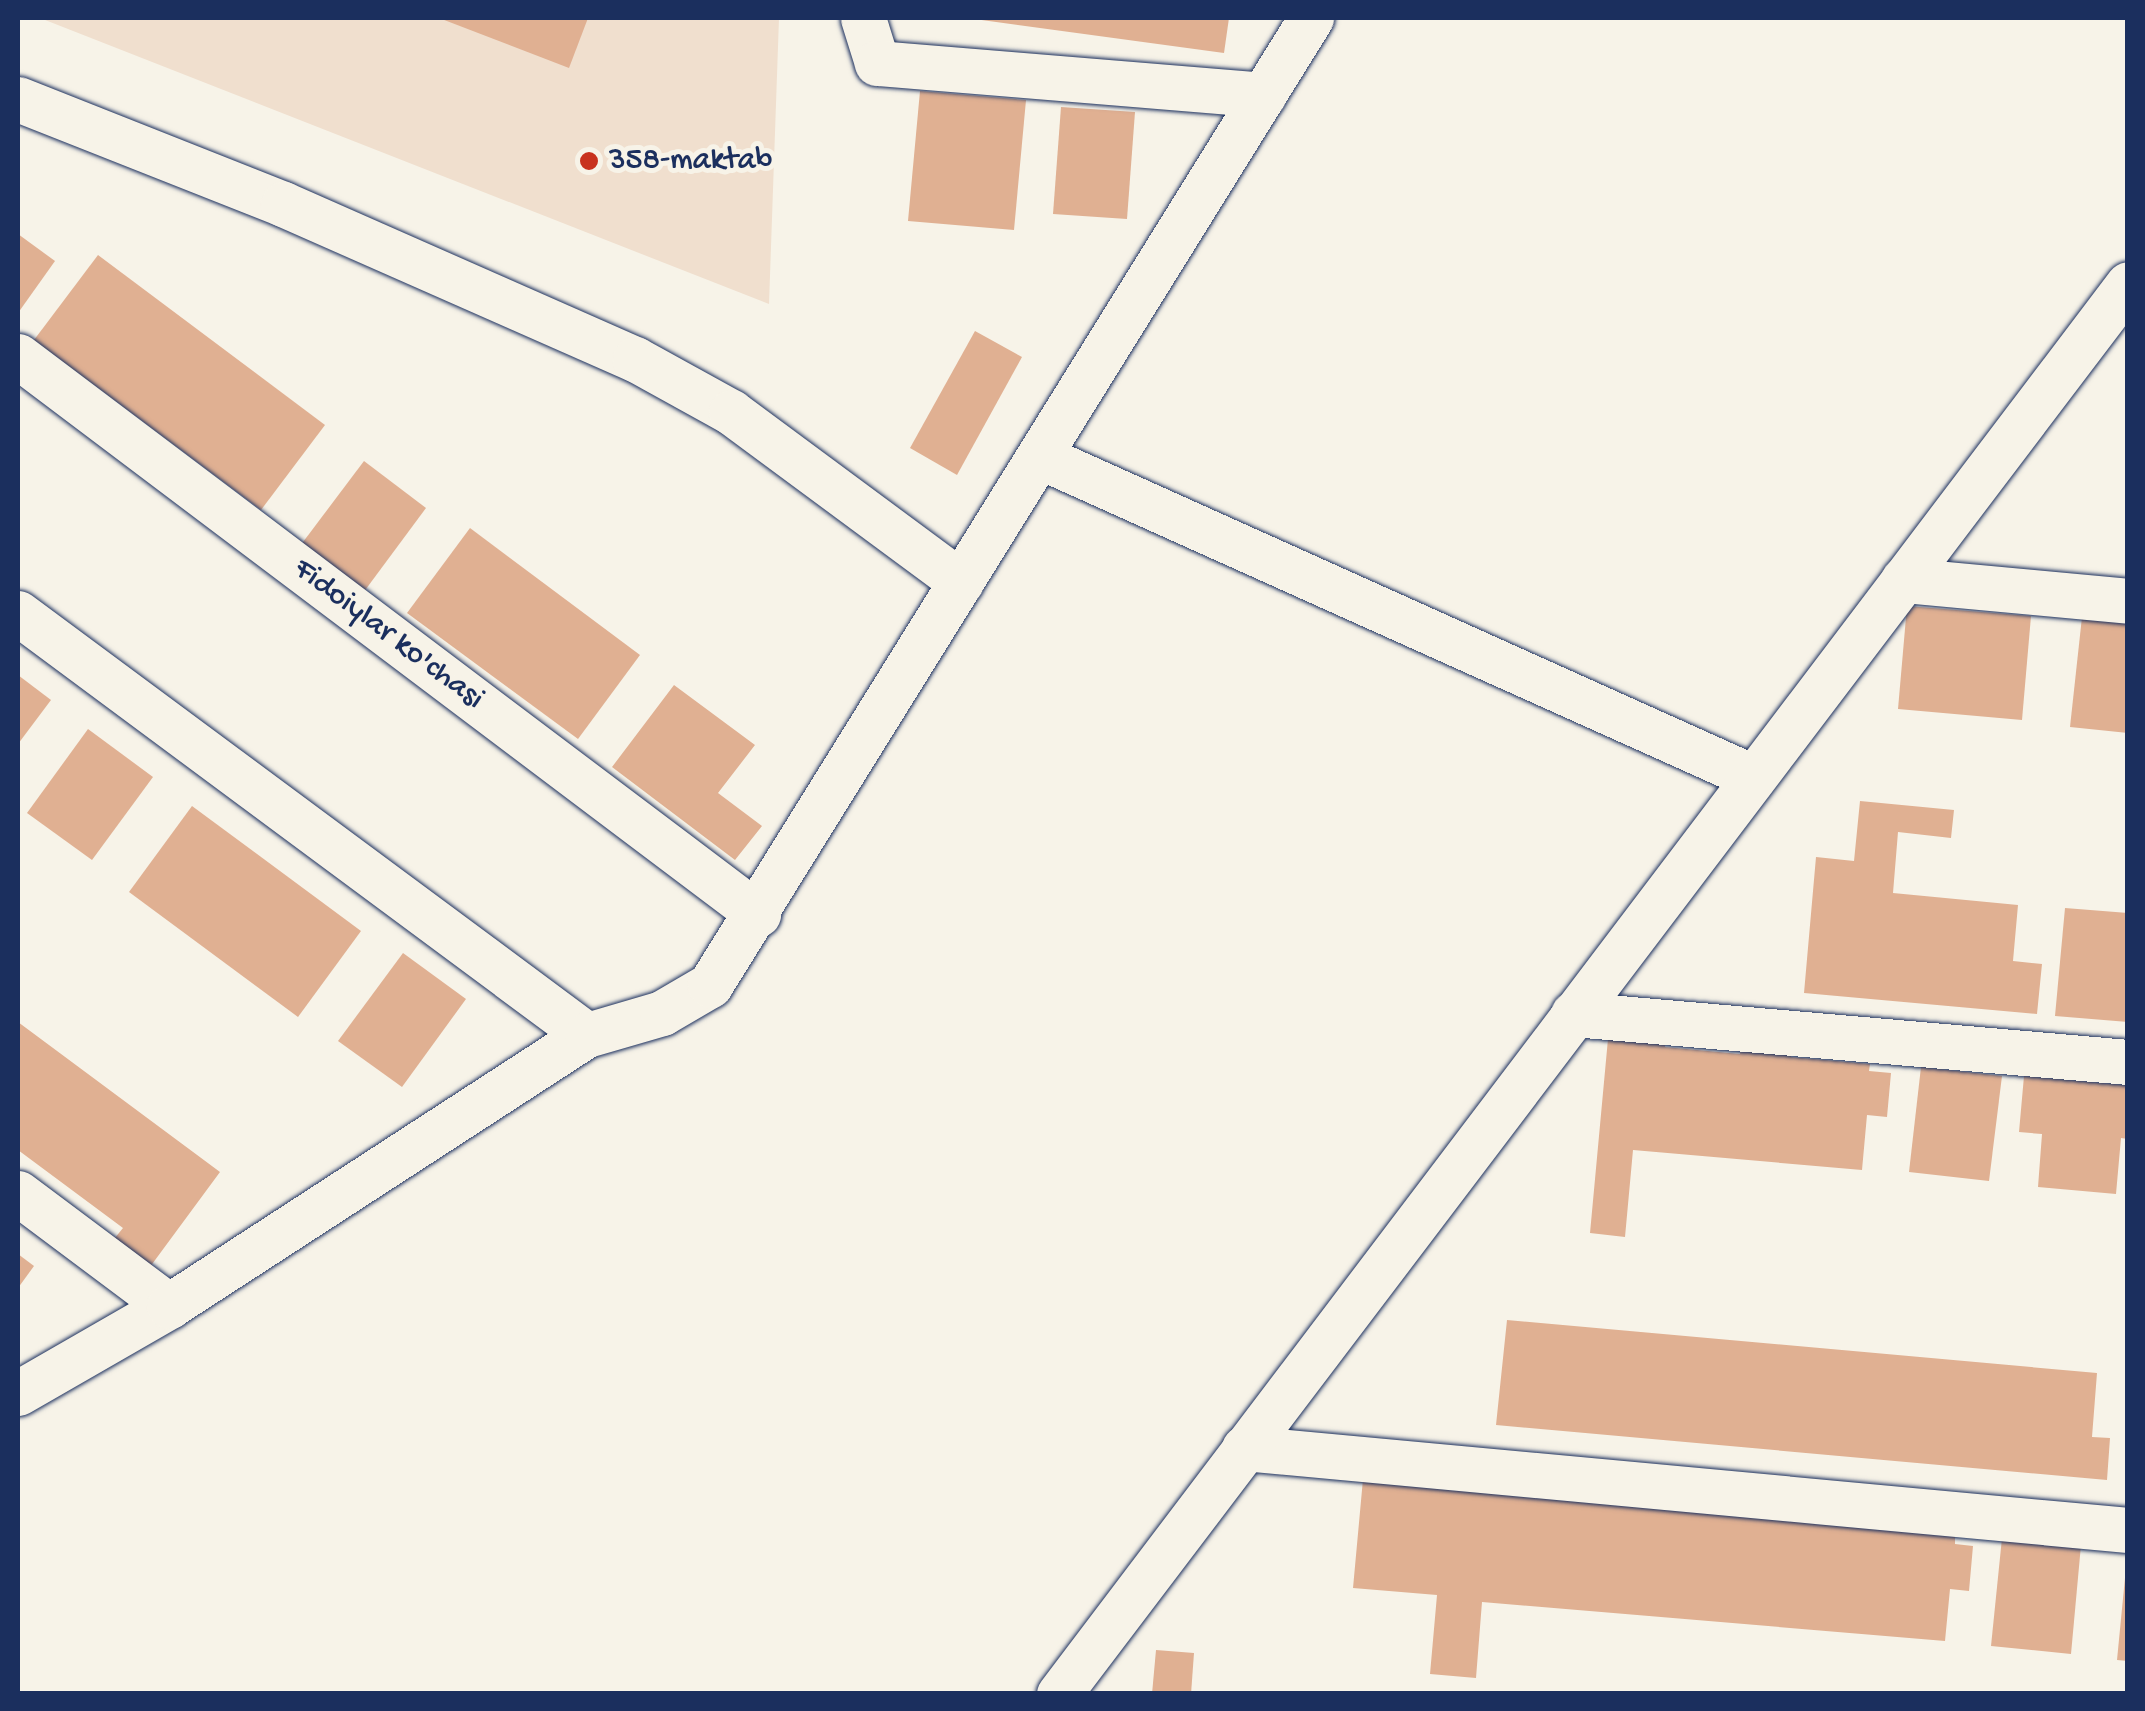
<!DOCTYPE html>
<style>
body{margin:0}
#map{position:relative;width:2145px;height:1711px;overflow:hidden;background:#f7f3e8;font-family:"Gochi Hand",sans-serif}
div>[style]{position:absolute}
.built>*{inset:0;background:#f0dfce}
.building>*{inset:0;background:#e0b092}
.roads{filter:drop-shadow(0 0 2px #1b2f5e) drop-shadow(0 0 2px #1b2f5e)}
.minor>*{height:45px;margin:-22.5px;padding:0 22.5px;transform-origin:22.5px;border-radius:22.5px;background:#f7f3e8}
.dots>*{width:28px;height:28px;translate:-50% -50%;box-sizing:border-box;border:5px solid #f7f3e8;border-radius:50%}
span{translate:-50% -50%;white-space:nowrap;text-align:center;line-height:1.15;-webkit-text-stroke:10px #f7f3e8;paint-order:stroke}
.poi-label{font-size:32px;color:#1b2f5e}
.left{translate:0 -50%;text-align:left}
.street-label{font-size:32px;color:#1b2f5e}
.frame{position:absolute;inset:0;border:20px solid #1b2f5e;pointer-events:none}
</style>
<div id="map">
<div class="built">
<div style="clip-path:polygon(40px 18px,779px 18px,769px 304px)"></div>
</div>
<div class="building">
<div style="clip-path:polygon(439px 18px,588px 18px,569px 68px)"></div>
<div style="clip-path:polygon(967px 18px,1229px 18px,1224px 53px)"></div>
<div style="clip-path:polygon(920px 91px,1026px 100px,1014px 230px,908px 221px)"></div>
<div style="clip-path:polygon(1061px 107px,1135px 112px,1127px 219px,1053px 214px)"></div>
<div style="clip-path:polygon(18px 234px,55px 261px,18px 313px)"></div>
<div style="clip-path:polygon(98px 255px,325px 425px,261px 510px,34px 340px)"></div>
<div style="clip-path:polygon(975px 331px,1022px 357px,957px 475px,910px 448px)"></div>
<div style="clip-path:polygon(364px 461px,426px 508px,363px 593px,300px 546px)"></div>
<div style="clip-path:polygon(470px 528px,640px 655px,578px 739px,407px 613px)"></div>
<div style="clip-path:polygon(1907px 606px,2031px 616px,2022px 720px,1898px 709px)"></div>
<div style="clip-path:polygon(2082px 617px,2128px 622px,2128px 733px,2070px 727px)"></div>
<div style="clip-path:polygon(18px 675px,51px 700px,18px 744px)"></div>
<div style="clip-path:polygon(674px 685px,755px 745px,718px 793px,762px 826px,735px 860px,612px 767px)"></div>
<div style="clip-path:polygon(88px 729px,153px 777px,92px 860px,27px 813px)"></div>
<div style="clip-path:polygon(1860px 801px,1954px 810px,1951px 838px,1898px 832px,1893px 893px,2018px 905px,2013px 961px,2042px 964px,2037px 1014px,1804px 993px,1816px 857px,1854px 861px)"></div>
<div style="clip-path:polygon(192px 806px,361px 931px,298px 1017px,129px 892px)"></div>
<div style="clip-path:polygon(2065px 908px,2128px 913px,2128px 1022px,2055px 1016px)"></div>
<div style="clip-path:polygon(403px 953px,466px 999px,402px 1087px,338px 1041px)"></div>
<div style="clip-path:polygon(18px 1022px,220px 1172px,147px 1271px,110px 1244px,123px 1228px,18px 1150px)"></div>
<div style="clip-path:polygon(1609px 1028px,1666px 1032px,1665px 1047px,1740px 1054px,1741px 1040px,1792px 1044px,1791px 1057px,1870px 1064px,1869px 1071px,1891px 1073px,1887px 1117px,1867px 1115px,1862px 1170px,1633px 1150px,1625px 1237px,1590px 1233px)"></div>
<div style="clip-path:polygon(1921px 1067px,2002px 1076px,1989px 1181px,1909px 1172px)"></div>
<div style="clip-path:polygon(2024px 1076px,2125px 1085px,2128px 1139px,2121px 1138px,2116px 1194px,2038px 1187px,2042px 1134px,2019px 1132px)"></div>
<div style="clip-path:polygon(18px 1254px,34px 1266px,18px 1288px)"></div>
<div style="clip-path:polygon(1507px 1320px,2097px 1373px,2092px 1437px,2110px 1438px,2107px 1480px,1496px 1425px)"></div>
<div style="clip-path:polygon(1363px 1479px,1955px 1533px,1955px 1544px,1973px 1546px,1969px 1591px,1950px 1589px,1945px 1641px,1482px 1602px,1476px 1678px,1430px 1674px,1437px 1595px,1353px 1588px)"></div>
<div style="clip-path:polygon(2002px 1538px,2081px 1545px,2071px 1654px,1991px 1646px)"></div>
<div style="clip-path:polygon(2125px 1578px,2128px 1578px,2128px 1661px,2117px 1660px)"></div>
<div style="clip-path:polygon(1156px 1650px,1194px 1653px,1191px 1694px,1152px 1694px)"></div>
</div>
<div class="roads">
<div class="minor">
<div style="left:863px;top:18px;width:47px;rotate:72.7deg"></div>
<div style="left:877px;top:63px;width:388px;rotate:4.7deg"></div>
<div style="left:18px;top:99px;width:285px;rotate:21.6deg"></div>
<div style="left:283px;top:204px;width:385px;rotate:23.8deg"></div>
<div style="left:635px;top:359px;width:110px;rotate:28.9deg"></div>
<div style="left:731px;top:412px;width:286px;rotate:36.5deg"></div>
<div style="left:18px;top:356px;width:927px;rotate:37.02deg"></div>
<div style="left:1039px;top:456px;width:783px;rotate:24.21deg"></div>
<div style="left:1903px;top:580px;width:226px;rotate:5.3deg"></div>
<div style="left:18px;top:613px;width:708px;rotate:36.56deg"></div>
<div style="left:1573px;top:1014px;width:557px;rotate:4.94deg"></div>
<div style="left:18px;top:1193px;width:189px;rotate:36.8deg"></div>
<div style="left:18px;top:1393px;width:174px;rotate:-29.9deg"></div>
<div style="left:169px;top:1306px;width:498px;rotate:-33deg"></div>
<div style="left:587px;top:1035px;width:78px;rotate:-16.3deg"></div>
<div style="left:662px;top:1013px;width:56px;rotate:-30.3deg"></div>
<div style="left:710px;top:985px;width:1139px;rotate:-58.14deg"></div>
<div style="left:1244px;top:1448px;width:888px;rotate:5.3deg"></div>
<div style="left:1059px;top:1694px;width:1769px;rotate:-52.83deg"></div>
</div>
</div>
<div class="dots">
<div style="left:589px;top:161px;background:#c8321e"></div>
</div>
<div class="poi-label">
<span class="left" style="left:609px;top:161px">358-maktab</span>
</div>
<div class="street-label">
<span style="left:388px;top:635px;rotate:37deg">Fidoiylar ko'chasi</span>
</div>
<div class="frame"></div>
</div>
